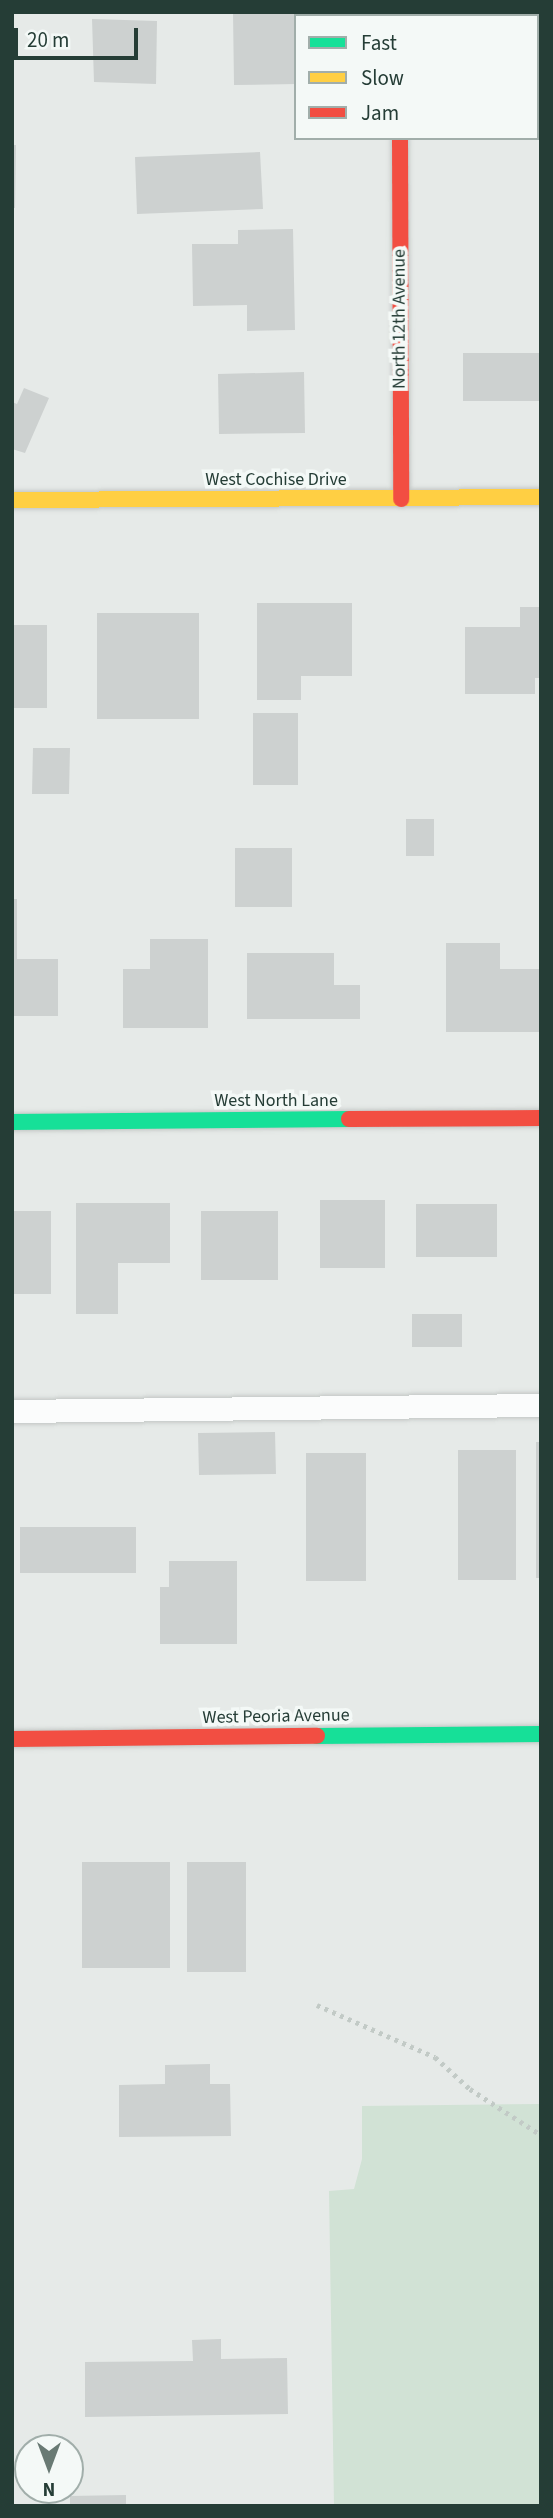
<!DOCTYPE html>
<style>
body{margin:0}
#map{position:relative;width:553px;height:2518px;overflow:hidden;background:#e6eae8;font-family:"Source Sans 3",sans-serif}
div>[style]{position:absolute}
.green>*{inset:0;background:#d1e2d5}
.building>*{inset:0;background:#cdd1d0}
.path>*{height:4.5px;margin-top:-2.25px;transform-origin:0;background:repeating-linear-gradient(90deg,#c2cac6 0 3.5px,transparent 0 8.5px)}
.roads{filter:drop-shadow(0 0 2px #c3c7c5) drop-shadow(0 0 2px #c3c7c5)}
.lane>*{height:23px;margin:-11.5px;padding:0 11.5px;transform-origin:11.5px;border-radius:11.5px;background:#fbfcfc}
.street>*{height:38px;margin:-19px;padding:0 19px;transform-origin:19px;border-radius:19px;background:#fbfcfc}
.fast>*{height:16px;margin:-8px;padding:0 8px;transform-origin:8px;border-radius:8px;background:#16e098}
.slow>*{height:16px;margin:-8px;padding:0 8px;transform-origin:8px;border-radius:8px;background:#ffcf43}
.jam>*{height:16px;margin:-8px;padding:0 8px;transform-origin:8px;border-radius:8px;background:#f24e42}
span{translate:-50% -50%;white-space:nowrap;text-align:center;line-height:1.15;-webkit-text-stroke:7px #f4f9f7;paint-order:stroke}
.street-label{font-size:18px;color:#253d36}
.frame{position:absolute;inset:0;border:14px solid #253d36;pointer-events:none}
.legend{position:absolute;left:294px;top:14px;width:245px;height:126px;box-sizing:border-box;background:#f4f9f7;border:2px solid #a1aeaa;margin:0;padding:9px 12px;list-style:none;font-size:21px;color:#253d36}
.legend li{display:flex;align-items:center;gap:14px;height:35px}
.legend b{width:35px;border:2px solid #a1aeaa}
.north{position:absolute;left:14px;top:2434px;width:70px;height:70px;box-sizing:border-box;background:#f4f9f7;border:2px solid #a1aeaa;border-radius:50%;rotate:180deg;font-size:19px;font-weight:700;line-height:28px;text-align:center;color:#253d36}
.north::after{content:'';display:block;margin:auto;width:24px;height:32px;background:#697a74;clip-path:polygon(50% 0,100% 100%,50% 72%,0 100%)}
.scale{position:absolute;left:14px;top:28px;width:124px;height:32px;box-sizing:border-box;border:4px solid #253d36;border-top:0;padding-left:9px;font-size:21px;line-height:24px;white-space:nowrap;color:#253d36;-webkit-text-stroke:5px #f4f9f7;paint-order:stroke}
</style>
<div id="map">
<div class="green">
<div style="clip-path:polygon(541px 2104px,541px 2506px,334px 2506px,329px 2191px,354px 2189px,362px 2159px,362px 2106px)"></div>
</div>
<div class="building">
<div style="clip-path:polygon(233px 12px,306px 12px,296px 16px,296px 84px,234px 85px)"></div>
<div style="clip-path:polygon(92px 19px,157px 21px,156px 84px,94px 82px)"></div>
<div style="clip-path:polygon(12px 145px,16px 145px,15px 208px,12px 208px)"></div>
<div style="clip-path:polygon(260px 152px,263px 209px,137px 214px,135px 157px)"></div>
<div style="clip-path:polygon(293px 229px,295px 330px,247px 331px,247px 305px,193px 306px,192px 244px,238px 244px,238px 230px)"></div>
<div style="clip-path:polygon(463px 353px,541px 353px,541px 401px,463px 401px)"></div>
<div style="clip-path:polygon(304px 372px,305px 433px,219px 434px,218px 374px)"></div>
<div style="clip-path:polygon(24px 388px,49px 398px,25px 453px,12px 449px,12px 402px,17px 404px)"></div>
<div style="clip-path:polygon(257px 603px,352px 603px,352px 676px,301px 676px,301px 700px,257px 700px)"></div>
<div style="clip-path:polygon(520px 607px,541px 607px,541px 678px,535px 678px,535px 694px,465px 694px,465px 627px,520px 627px)"></div>
<div style="clip-path:polygon(97px 613px,199px 613px,199px 719px,97px 719px)"></div>
<div style="clip-path:polygon(12px 625px,47px 625px,47px 708px,12px 708px)"></div>
<div style="clip-path:polygon(253px 713px,298px 713px,298px 785px,253px 785px)"></div>
<div style="clip-path:polygon(33px 748px,70px 748px,69px 794px,32px 794px)"></div>
<div style="clip-path:polygon(406px 819px,434px 819px,434px 856px,406px 856px)"></div>
<div style="clip-path:polygon(235px 848px,292px 848px,292px 907px,235px 907px)"></div>
<div style="clip-path:polygon(12px 899px,17px 899px,17px 959px,58px 959px,58px 1016px,12px 1016px)"></div>
<div style="clip-path:polygon(150px 939px,208px 939px,208px 1028px,123px 1028px,123px 969px,150px 969px)"></div>
<div style="clip-path:polygon(446px 943px,500px 943px,500px 969px,541px 969px,541px 1032px,446px 1032px)"></div>
<div style="clip-path:polygon(247px 953px,334px 953px,334px 985px,360px 985px,360px 1019px,247px 1019px)"></div>
<div style="clip-path:polygon(320px 1200px,385px 1200px,385px 1268px,320px 1268px)"></div>
<div style="clip-path:polygon(76px 1203px,170px 1203px,170px 1263px,118px 1263px,118px 1314px,76px 1314px)"></div>
<div style="clip-path:polygon(416px 1204px,497px 1204px,497px 1257px,416px 1257px)"></div>
<div style="clip-path:polygon(12px 1211px,51px 1211px,51px 1294px,12px 1294px)"></div>
<div style="clip-path:polygon(201px 1211px,278px 1211px,278px 1280px,201px 1280px)"></div>
<div style="clip-path:polygon(412px 1314px,462px 1314px,462px 1347px,412px 1347px)"></div>
<div style="clip-path:polygon(275px 1432px,276px 1474px,199px 1475px,198px 1433px)"></div>
<div style="clip-path:polygon(536px 1442px,541px 1442px,541px 1578px,536px 1578px)"></div>
<div style="clip-path:polygon(458px 1450px,516px 1450px,516px 1580px,458px 1580px)"></div>
<div style="clip-path:polygon(306px 1453px,366px 1453px,366px 1581px,306px 1581px)"></div>
<div style="clip-path:polygon(20px 1527px,136px 1527px,136px 1573px,20px 1573px)"></div>
<div style="clip-path:polygon(169px 1561px,237px 1561px,237px 1644px,160px 1644px,160px 1587px,169px 1587px)"></div>
<div style="clip-path:polygon(82px 1862px,170px 1862px,170px 1968px,82px 1968px)"></div>
<div style="clip-path:polygon(187px 1862px,246px 1862px,246px 1972px,187px 1972px)"></div>
<div style="clip-path:polygon(210px 2064px,210px 2084px,230px 2084px,231px 2136px,119px 2137px,119px 2085px,165px 2084px,165px 2065px)"></div>
<div style="clip-path:polygon(221px 2339px,221px 2359px,287px 2358px,288px 2414px,85px 2417px,85px 2362px,193px 2361px,192px 2340px)"></div>
<div style="clip-path:polygon(126px 2495px,126px 2506px,70px 2506px,70px 2496px)"></div>
</div>
<div class="path">
<div style="left:317px;top:2005px;width:129px;rotate:23.8deg"></div>
<div style="left:435px;top:2057px;width:47px;rotate:42.4deg"></div>
<div style="left:470px;top:2089px;width:85px;rotate:32.9deg"></div>
</div>
<div class="roads">
<div class="lane">
<div style="left:12px;top:1411px;width:529px;rotate:-0.65deg"></div>
</div>
<div class="street">
<div style="left:399px;top:12px;width:4px;rotate:90deg"></div>
</div>
<div class="fast">
<div style="left:12px;top:1122px;width:337px;rotate:-0.5deg"></div>
<div style="left:317px;top:1736px;width:224px;rotate:-0.5deg"></div>
</div>
<div class="slow">
<div style="left:12px;top:500px;width:529px;rotate:-0.32deg"></div>
</div>
<div class="jam">
<div style="left:400px;top:138px;width:361px;rotate:89.8deg"></div>
<div style="left:349px;top:1119px;width:192px;rotate:-0.3deg"></div>
<div style="left:12px;top:1739px;width:305px;rotate:-0.6deg"></div>
</div>
</div>
<div class="street-label">
<span style="left:400px;top:319px;rotate:-90deg">North 12th Avenue</span>
<span style="left:276px;top:480px">West Cochise Drive</span>
<span style="left:276px;top:1101px">West North Lane</span>
<span style="left:276px;top:1717px;rotate:-1deg">West Peoria Avenue</span>
</div>
<div class="frame"></div>
<ul class="legend">
<li><b style="height:9px;background:#16e098"></b>Fast</li>
<li><b style="height:9px;background:#ffcf43"></b>Slow</li>
<li><b style="height:9px;background:#f24e42"></b>Jam</li>
</ul>
<div class="north">N</div>
<div class="scale">20 m</div>
</div>
